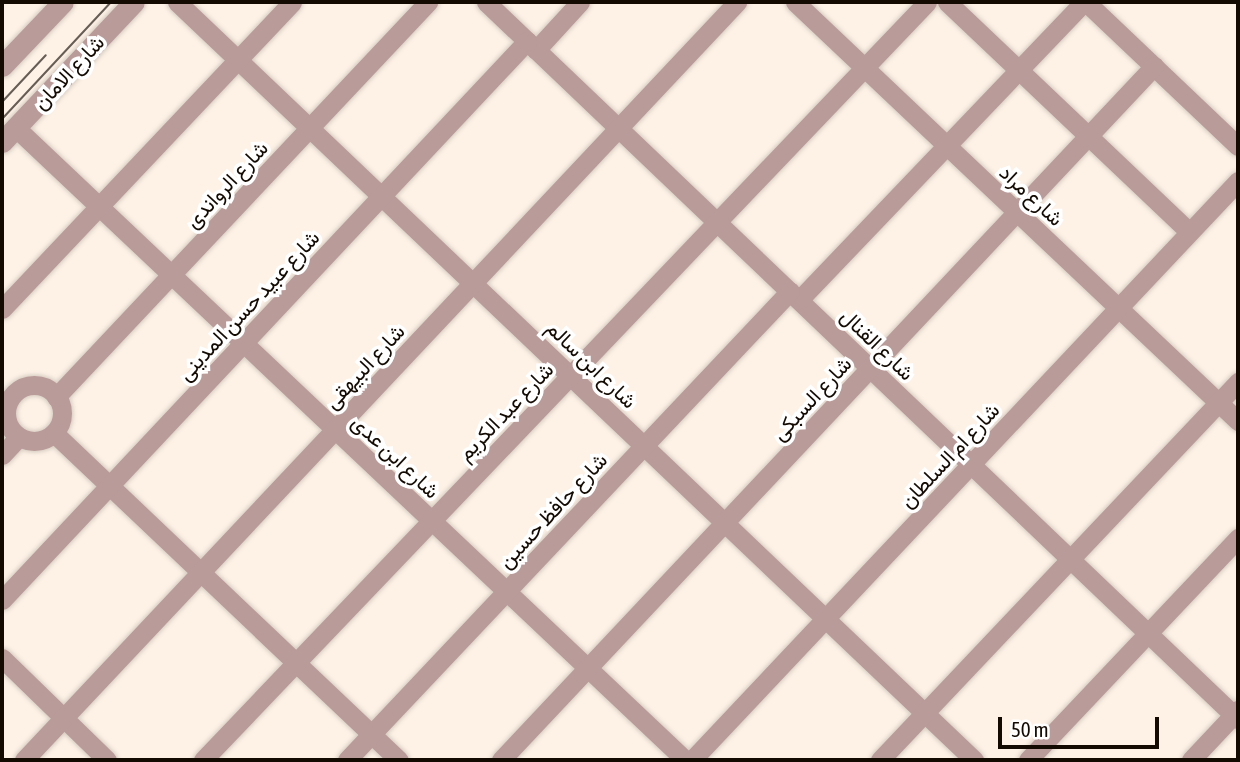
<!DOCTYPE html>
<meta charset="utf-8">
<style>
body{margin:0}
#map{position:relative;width:1240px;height:762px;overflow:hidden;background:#fef2e7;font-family:"Asap Condensed",Vazirmatn,sans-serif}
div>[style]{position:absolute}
.roads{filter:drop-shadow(0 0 2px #d8cdc2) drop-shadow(0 0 2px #d8cdc2)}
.minor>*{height:19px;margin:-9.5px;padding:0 9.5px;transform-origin:9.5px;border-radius:9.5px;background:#b99b9a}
.minor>.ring{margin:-9.5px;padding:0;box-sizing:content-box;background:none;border:19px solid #b99b9a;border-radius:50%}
.tertiary>*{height:21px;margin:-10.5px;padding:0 10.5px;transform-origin:10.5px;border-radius:10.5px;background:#b99b9a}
.tram>*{height:2px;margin:-1px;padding:0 1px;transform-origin:1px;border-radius:1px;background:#675d54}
span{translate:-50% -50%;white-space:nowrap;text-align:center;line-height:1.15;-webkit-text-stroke:7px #fff;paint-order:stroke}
.street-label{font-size:21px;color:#130a02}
.frame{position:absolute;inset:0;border:4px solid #130a02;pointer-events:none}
.scale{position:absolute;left:998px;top:717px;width:161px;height:32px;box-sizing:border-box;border:4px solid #130a02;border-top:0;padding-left:9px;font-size:21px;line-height:24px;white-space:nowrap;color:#130a02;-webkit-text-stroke:5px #fff;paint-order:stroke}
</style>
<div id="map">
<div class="roads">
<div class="minor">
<div style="left:177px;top:2px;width:1100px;rotate:43.56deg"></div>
<div style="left:486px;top:2px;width:1039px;rotate:43.64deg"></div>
<div style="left:795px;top:2px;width:610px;rotate:43.41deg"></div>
<div style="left:947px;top:2px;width:334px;rotate:43.5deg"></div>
<div style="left:1086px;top:2px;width:209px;rotate:43.5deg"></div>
<div style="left:536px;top:50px;width:65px;rotate:-47.5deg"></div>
<div style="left:15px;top:127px;width:922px;rotate:43.37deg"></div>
<div style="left:799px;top:300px;width:412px;rotate:-46.3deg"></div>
<div style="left:2px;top:309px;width:422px;rotate:-46.6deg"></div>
<div class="ring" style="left:6px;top:385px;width:37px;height:37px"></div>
<div style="left:56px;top:397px;width:543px;rotate:-46.72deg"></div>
<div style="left:54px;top:433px;width:475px;rotate:43.5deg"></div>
<div style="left:2px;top:455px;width:25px;rotate:-47deg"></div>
<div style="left:2px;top:600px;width:767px;rotate:-46.8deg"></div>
<div style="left:2px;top:658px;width:146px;rotate:44.2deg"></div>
<div style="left:24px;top:760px;width:1041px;rotate:-46.75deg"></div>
<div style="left:203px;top:760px;width:1048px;rotate:-46.31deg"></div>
<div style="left:347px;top:760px;width:645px;rotate:-46.63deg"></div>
<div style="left:501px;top:760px;width:953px;rotate:-46.74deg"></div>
<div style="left:692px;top:760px;width:796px;rotate:-46.68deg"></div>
<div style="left:880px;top:760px;width:521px;rotate:-46.56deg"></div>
<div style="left:1028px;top:760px;width:306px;rotate:-46.6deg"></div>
<div style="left:1191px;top:760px;width:69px;rotate:-46.8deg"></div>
</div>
<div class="tertiary">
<div style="left:2px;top:66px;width:88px;rotate:-46.4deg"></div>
<div style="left:2px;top:142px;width:192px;rotate:-46.7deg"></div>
</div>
</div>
<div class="tram">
<div style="left:2px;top:102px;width:64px;rotate:-46.9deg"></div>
<div style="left:2px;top:119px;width:160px;rotate:-47deg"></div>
</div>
<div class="street-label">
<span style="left:68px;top:72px;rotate:-47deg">شارع الامان</span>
<span style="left:226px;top:184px;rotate:-47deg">شارع الرواندى</span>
<span style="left:1032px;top:195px;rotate:43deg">شارع مراد</span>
<span style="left:248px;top:305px;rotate:-47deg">شارع عبيد حسن المدينى</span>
<span style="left:878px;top:344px;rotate:44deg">شارع القنال</span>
<span style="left:592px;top:364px;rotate:44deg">شارع ابن سالم</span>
<span style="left:364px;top:366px;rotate:-47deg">شارع البيهقى</span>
<span style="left:811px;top:398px;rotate:-47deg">شارع السبكى</span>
<span style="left:505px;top:411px;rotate:-46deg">شارع عبد الكريم</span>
<span style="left:949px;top:455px;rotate:-47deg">شارع ام السلطان</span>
<span style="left:396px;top:456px;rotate:43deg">شارع ابن عدى</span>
<span style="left:552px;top:510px;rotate:-47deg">شارع حافظ حسين</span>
</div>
<div class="frame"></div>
<div class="scale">50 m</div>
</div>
